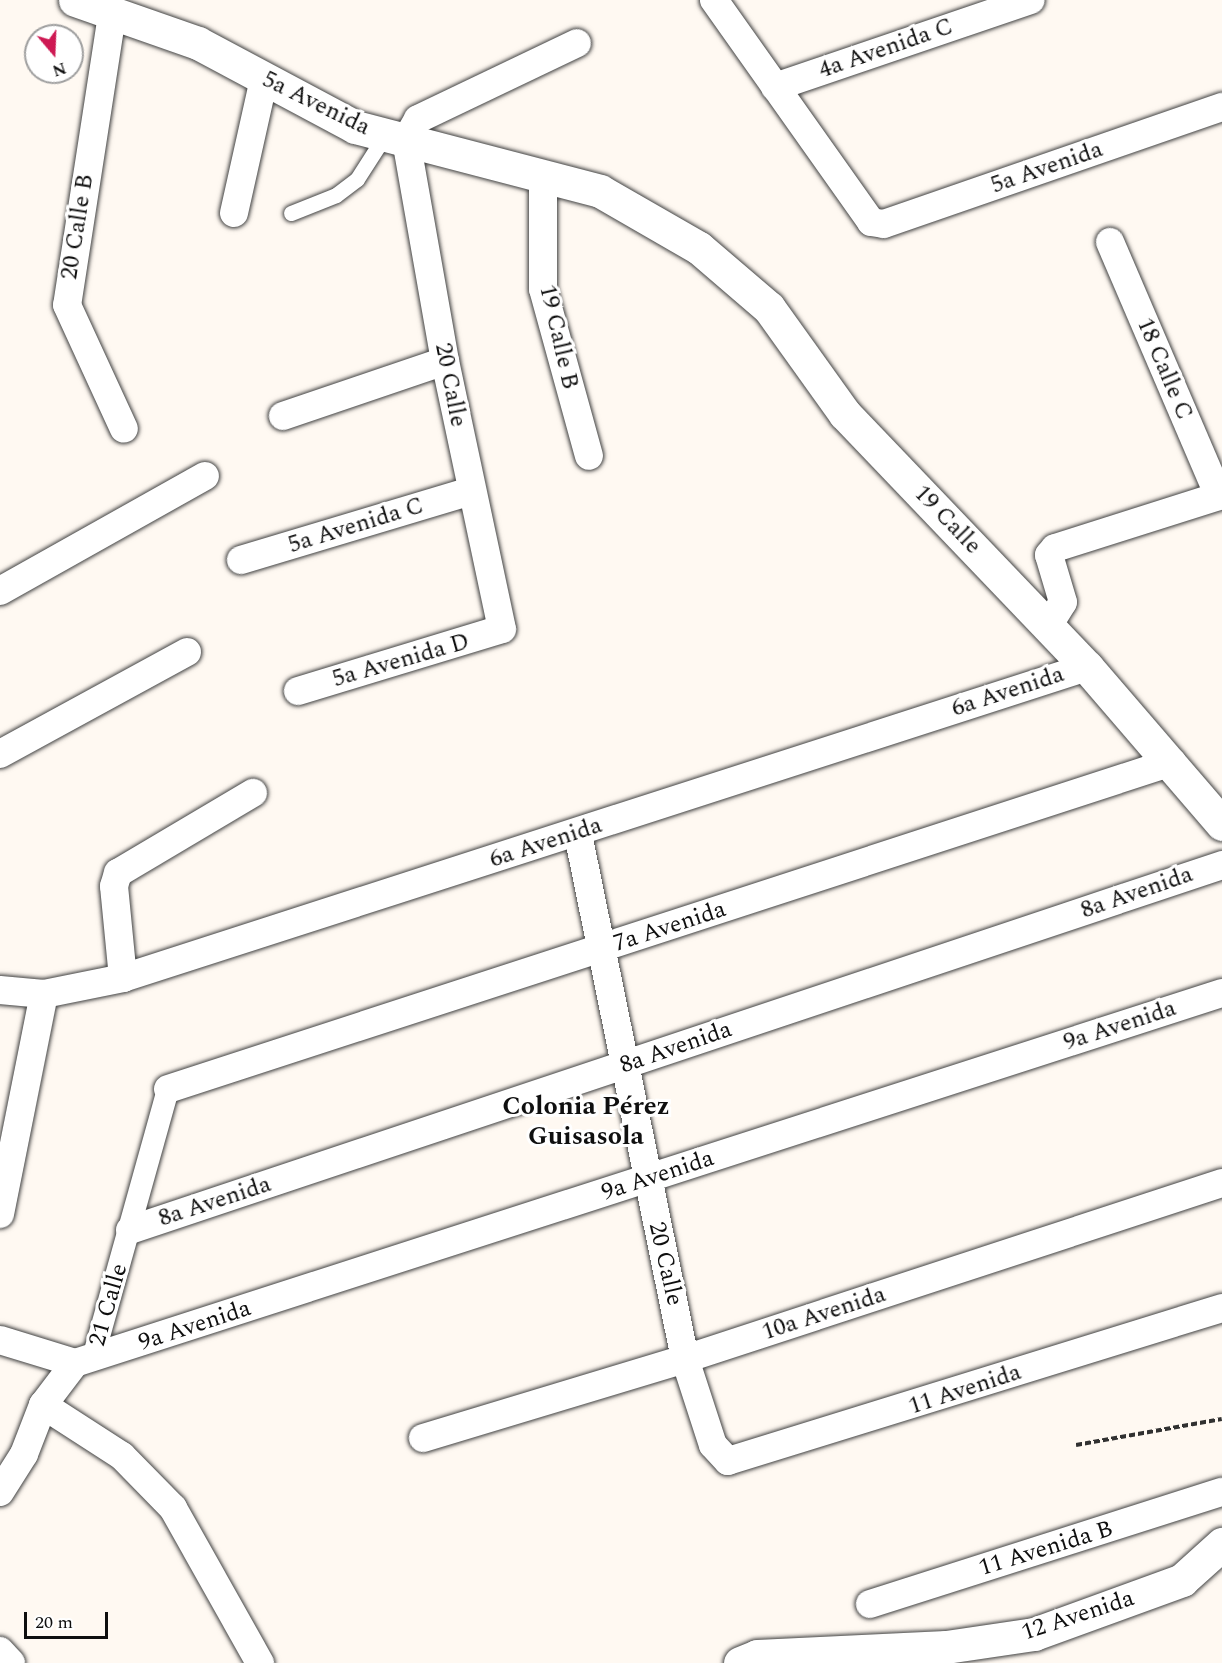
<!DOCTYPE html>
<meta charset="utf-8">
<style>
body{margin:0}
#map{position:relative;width:1222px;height:1663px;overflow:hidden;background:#fff9f2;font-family:Spectral,serif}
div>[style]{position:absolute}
.path>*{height:4px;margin-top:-2px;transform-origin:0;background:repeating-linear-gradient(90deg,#313131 0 6px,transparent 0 9px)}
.roads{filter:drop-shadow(0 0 2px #424242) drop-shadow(0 0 2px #424242)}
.service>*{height:15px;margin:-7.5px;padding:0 7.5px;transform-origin:7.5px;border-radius:7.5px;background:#fff}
.pedestrian>*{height:22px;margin:-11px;padding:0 11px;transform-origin:11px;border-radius:11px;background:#fff}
.minor>*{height:28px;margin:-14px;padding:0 14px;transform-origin:14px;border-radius:14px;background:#fff}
.tertiary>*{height:33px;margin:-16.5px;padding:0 16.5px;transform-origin:16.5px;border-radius:16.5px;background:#fff}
span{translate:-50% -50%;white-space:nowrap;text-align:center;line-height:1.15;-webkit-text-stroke:6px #fff;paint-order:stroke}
.street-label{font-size:24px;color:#0f0f0f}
.neighbourhood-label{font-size:26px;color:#0f0f0f;font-weight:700}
.north{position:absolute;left:24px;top:24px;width:60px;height:60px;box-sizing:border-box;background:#fff;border:2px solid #9f9f9f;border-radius:50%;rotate:161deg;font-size:16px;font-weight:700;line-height:24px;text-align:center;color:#0f0f0f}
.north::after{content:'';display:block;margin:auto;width:21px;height:27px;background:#ce1953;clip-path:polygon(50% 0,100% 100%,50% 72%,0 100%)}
.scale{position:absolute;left:24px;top:1612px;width:84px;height:27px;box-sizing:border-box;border:3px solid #0f0f0f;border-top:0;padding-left:8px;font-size:18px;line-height:21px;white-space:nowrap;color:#0f0f0f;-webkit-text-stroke:4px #fff;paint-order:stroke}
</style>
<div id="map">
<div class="path">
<div style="left:1076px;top:1445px;width:148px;rotate:-10.1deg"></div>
</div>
<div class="roads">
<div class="service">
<div style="left:291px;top:213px;width:48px;rotate:-21.8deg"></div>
<div style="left:336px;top:195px;width:26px;rotate:-37deg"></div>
<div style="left:357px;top:179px;width:50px;rotate:-57.3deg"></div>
</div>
<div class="pedestrian">
<div style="left:93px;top:1358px;width:279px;rotate:-74.4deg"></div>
</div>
<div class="minor">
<div style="left:714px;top:0;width:272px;rotate:54.7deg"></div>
<div style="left:871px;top:222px;width:13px;rotate:9deg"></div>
<div style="left:884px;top:224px;width:358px;rotate:-19.1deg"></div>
<div style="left:112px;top:15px;width:293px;rotate:98.8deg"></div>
<div style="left:67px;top:305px;width:136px;rotate:65.3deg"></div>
<div style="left:775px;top:87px;width:270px;rotate:-18.8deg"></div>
<div style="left:543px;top:179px;width:110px;rotate:90deg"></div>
<div style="left:543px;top:289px;width:173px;rotate:74.6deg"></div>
<div style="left:234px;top:213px;width:137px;rotate:-77.4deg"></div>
<div style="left:1110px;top:242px;width:276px;rotate:66.8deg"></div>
<div style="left:283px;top:416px;width:171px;rotate:-18.8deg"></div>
<div style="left:241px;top:560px;width:240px;rotate:-16.7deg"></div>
<div style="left:0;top:591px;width:235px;rotate:-29.3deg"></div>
<div style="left:1048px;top:626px;width:28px;rotate:-58deg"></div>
<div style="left:1063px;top:602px;width:49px;rotate:-106.6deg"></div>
<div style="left:1049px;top:555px;width:9px;rotate:-49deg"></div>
<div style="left:1055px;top:548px;width:175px;rotate:-17.6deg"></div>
<div style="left:298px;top:691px;width:213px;rotate:-16.9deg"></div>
<div style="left:502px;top:629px;width:274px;rotate:-102deg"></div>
<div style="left:445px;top:361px;width:224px;rotate:-100deg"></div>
<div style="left:406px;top:140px;width:24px;rotate:-60deg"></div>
<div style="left:418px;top:119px;width:176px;rotate:-25.5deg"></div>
<div style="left:0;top:754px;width:213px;rotate:-28.6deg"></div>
<div style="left:578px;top:834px;width:536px;rotate:78.48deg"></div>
<div style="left:685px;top:1359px;width:90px;rotate:72deg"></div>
<div style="left:713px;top:1445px;width:22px;rotate:47deg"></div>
<div style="left:728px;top:1461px;width:517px;rotate:-17.21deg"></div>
<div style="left:123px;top:978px;width:92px;rotate:-95.6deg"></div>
<div style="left:114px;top:886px;width:14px;rotate:-73deg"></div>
<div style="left:118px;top:873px;width:157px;rotate:-30.7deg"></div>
<div style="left:0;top:990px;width:44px;rotate:5.2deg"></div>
<div style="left:44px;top:994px;width:81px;rotate:-11.4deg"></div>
<div style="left:123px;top:978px;width:1013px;rotate:-17.88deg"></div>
<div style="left:168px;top:1089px;width:1056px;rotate:-18.04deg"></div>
<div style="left:0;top:1214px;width:224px;rotate:-78.7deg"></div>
<div style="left:130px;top:1230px;width:1151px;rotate:-18.48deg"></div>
<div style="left:0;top:1340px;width:78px;rotate:17deg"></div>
<div style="left:43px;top:1405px;width:94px;rotate:32.8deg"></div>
<div style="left:122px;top:1456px;width:73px;rotate:45.6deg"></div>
<div style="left:173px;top:1508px;width:178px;rotate:60.7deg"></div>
<div style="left:423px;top:1438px;width:274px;rotate:-16.8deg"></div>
<div style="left:685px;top:1359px;width:565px;rotate:-18.15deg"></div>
<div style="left:0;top:1492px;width:45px;rotate:-57.7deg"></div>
<div style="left:24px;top:1454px;width:53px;rotate:-68.8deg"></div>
<div style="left:43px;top:1405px;width:53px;rotate:-52.7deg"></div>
<div style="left:75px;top:1363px;width:1205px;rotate:-17.88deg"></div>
<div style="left:870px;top:1604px;width:369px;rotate:-17.7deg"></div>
<div style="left:0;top:1651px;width:16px;rotate:47deg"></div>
</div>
<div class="tertiary">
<div style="left:75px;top:0;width:130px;rotate:19.3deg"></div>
<div style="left:198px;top:43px;width:178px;rotate:28.1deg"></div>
<div style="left:355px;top:127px;width:253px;rotate:14.6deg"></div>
<div style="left:600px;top:191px;width:114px;rotate:29.9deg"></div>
<div style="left:699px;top:248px;width:92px;rotate:40.6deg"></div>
<div style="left:769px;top:308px;width:130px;rotate:54.4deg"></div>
<div style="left:845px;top:414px;width:350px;rotate:46.3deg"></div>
<div style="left:1087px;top:667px;width:207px;rotate:49.3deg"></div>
<div style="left:740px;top:1663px;width:18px;rotate:-22deg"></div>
<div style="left:757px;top:1656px;width:189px;rotate:-2.7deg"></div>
<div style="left:946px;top:1647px;width:89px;rotate:-8.4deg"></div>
<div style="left:1034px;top:1634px;width:158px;rotate:-20deg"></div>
<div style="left:1182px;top:1580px;width:54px;rotate:-42deg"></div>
</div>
</div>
<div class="street-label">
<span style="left:886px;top:49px;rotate:-19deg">4a Avenida C</span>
<span style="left:316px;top:104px;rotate:26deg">5a Avenida</span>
<span style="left:1047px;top:168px;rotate:-19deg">5a Avenida</span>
<span style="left:78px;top:227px;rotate:-81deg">20 Calle B</span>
<span style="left:558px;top:337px;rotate:77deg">19 Calle B</span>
<span style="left:1164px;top:369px;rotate:67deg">18 Calle C</span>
<span style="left:450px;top:385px;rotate:79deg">20 Calle</span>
<span style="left:947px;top:520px;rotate:46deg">19 Calle</span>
<span style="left:356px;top:526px;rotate:-17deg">5a Avenida C</span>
<span style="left:401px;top:661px;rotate:-16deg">5a Avenida D</span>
<span style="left:1008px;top:692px;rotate:-18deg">6a Avenida</span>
<span style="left:546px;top:843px;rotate:-18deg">6a Avenida</span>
<span style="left:1137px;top:893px;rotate:-19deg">8a Avenida</span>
<span style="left:670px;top:927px;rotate:-18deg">7a Avenida</span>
<span style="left:1120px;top:1026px;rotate:-18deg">9a Avenida</span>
<span style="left:676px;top:1048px;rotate:-19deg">8a Avenida</span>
<span style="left:658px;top:1176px;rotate:-18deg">9a Avenida</span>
<span style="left:215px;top:1202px;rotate:-18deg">8a Avenida</span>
<span style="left:665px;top:1264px;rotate:77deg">20 Calle</span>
<span style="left:109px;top:1305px;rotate:-74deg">21 Calle</span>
<span style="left:824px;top:1314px;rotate:-18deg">10a Avenida</span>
<span style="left:195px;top:1326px;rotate:-18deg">9a Avenida</span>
<span style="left:965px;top:1390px;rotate:-18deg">11 Avenida</span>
<span style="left:1046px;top:1549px;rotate:-17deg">11 Avenida B</span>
<span style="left:1078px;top:1616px;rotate:-18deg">12 Avenida</span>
</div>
<div class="neighbourhood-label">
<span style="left:586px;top:1122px">Colonia Pérez<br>Guisasola</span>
</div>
<div class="north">N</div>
<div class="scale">20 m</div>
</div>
